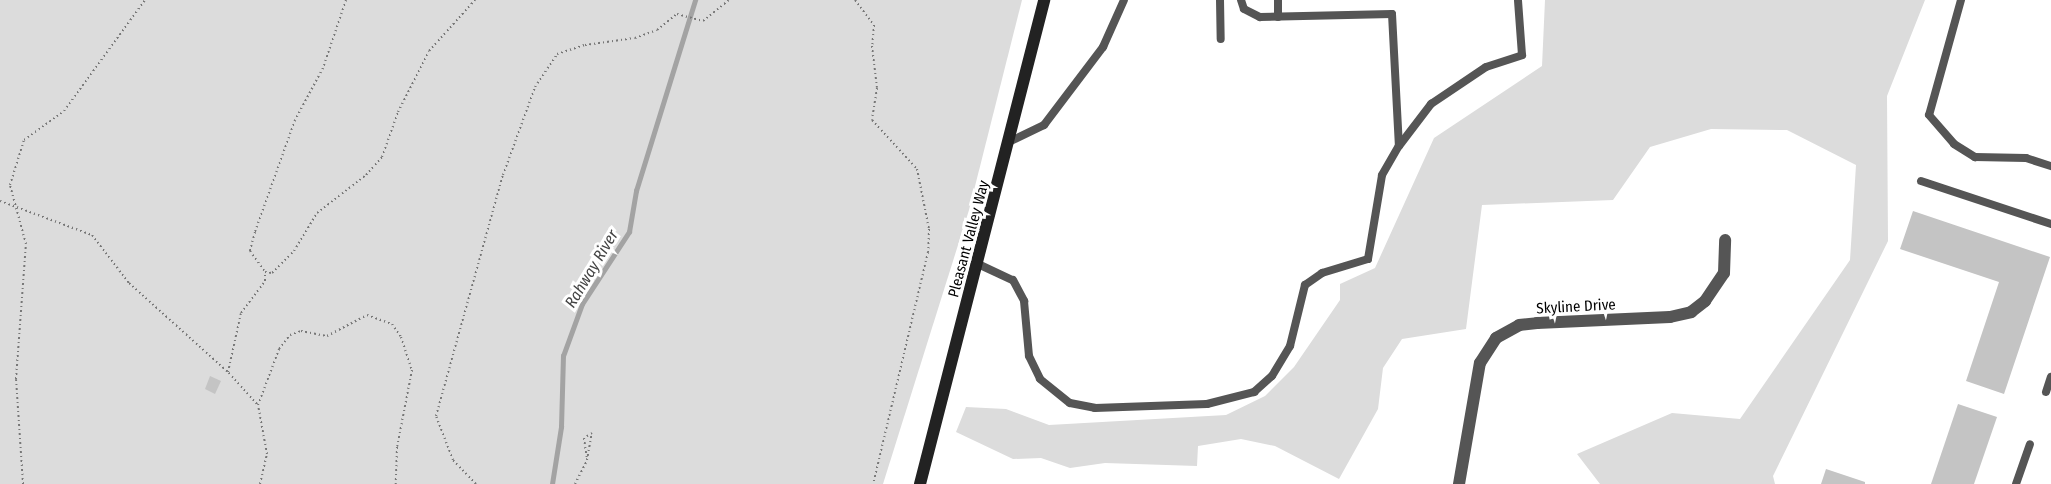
<!DOCTYPE html>
<style>
body{margin:0}
#map{position:relative;width:2051px;height:484px;overflow:hidden;background:#fff;font-family:"Fira Sans Condensed",sans-serif}
div>[style]{position:absolute}
.green>*{inset:0;background:#dcdcdc}
.stream>*{height:4.5px;margin:-2.25px;padding:0 2.25px;transform-origin:2.25px;border-radius:2.25px;background:#a3a3a3}
.building>*{inset:0;background:#c4c4c4}
.path>*{height:2px;margin-top:-1px;transform-origin:0;background:repeating-linear-gradient(90deg,#777 0 1.5px,transparent 0 4.5px)}
.lane>*{height:8px;margin:-4px;padding:0 4px;transform-origin:4px;border-radius:4px;background:#555}
.street>*{height:12px;margin:-6px;padding:0 6px;transform-origin:6px;border-radius:6px;background:#555}
.secondary>*{height:12px;margin:-6px;padding:0 6px;transform-origin:6px;border-radius:6px;background:#222}
span{translate:-50% -50%;white-space:nowrap;text-align:center;line-height:1.15;-webkit-text-stroke:6px #fff;paint-order:stroke}
.street-label{font-size:15px;color:#000}
.water-label{font-size:16px;color:#444;font-style:italic}
</style>
<div id="map">
<div class="green">
<div style="clip-path:polygon(0 0,1022px 0,969px 210px,883px 484px,0 484px)"></div>
<div style="clip-path:polygon(1545px 0,1925px 0,1887px 96px,1888px 241px,1773px 476px,1775px 484px,1600px 484px,1577px 454px,1672px 413px,1740px 419px,1850px 260px,1856px 165px,1787px 130px,1711px 129px,1650px 147px,1613px 200px,1482px 205px,1466px 329px,1402px 339px,1383px 368px,1378px 409px,1339px 479px,1275px 446px,1241px 439px,1198px 446px,1197px 466px,1105px 463px,1070px 468px,1041px 458px,1013px 459px,956px 432px,966px 407px,1006px 409px,1049px 425px,1226px 415px,1265px 396px,1294px 367px,1340px 300px,1340px 284px,1375px 268px,1434px 138px,1542px 66px)"></div>
</div>
<div class="stream">
<div style="left:552px;top:484px;width:58px;rotate:-81deg"></div>
<div style="left:561px;top:427px;width:71px;rotate:-88.4deg"></div>
<div style="left:563px;top:356px;width:55px;rotate:-69.9deg"></div>
<div style="left:582px;top:304px;width:86px;rotate:-56.9deg"></div>
<div style="left:629px;top:232px;width:42px;rotate:-80.3deg"></div>
<div style="left:636px;top:191px;width:200px;rotate:-72.8deg"></div>
</div>
<div class="building">
<div style="clip-path:polygon(1913px 211px,2050px 257px,2004px 394px,1966px 381px,1999px 282px,1900px 249px)"></div>
<div style="clip-path:polygon(210px 376px,221px 381px,215px 394px,205px 389px)"></div>
<div style="clip-path:polygon(1958px 404px,1997px 417px,1974px 484px,1931px 484px)"></div>
<div style="clip-path:polygon(1826px 469px,1865px 482px,1865px 484px,1821px 484px)"></div>
</div>
<div class="path">
<div style="left:346px;top:0;width:72px;rotate:108.7deg"></div>
<div style="left:323px;top:68px;width:59px;rotate:118.3deg"></div>
<div style="left:295px;top:120px;width:119px;rotate:109.7deg"></div>
<div style="left:255px;top:232px;width:20px;rotate:105deg"></div>
<div style="left:250px;top:251px;width:26px;rotate:54deg"></div>
<div style="left:265px;top:272px;width:7px;rotate:8deg"></div>
<div style="left:272px;top:273px;width:31px;rotate:-45deg"></div>
<div style="left:294px;top:251px;width:44px;rotate:-58.8deg"></div>
<div style="left:317px;top:213px;width:62px;rotate:-37.8deg"></div>
<div style="left:366px;top:175px;width:24px;rotate:-48deg"></div>
<div style="left:382px;top:157px;width:48px;rotate:-70.4deg"></div>
<div style="left:398px;top:112px;width:68px;rotate:-63.1deg"></div>
<div style="left:429px;top:51px;width:69px;rotate:-48deg"></div>
<div style="left:855px;top:0;width:31px;rotate:53deg"></div>
<div style="left:874px;top:25px;width:21px;rotate:95deg"></div>
<div style="left:872px;top:46px;width:42px;rotate:83.2deg"></div>
<div style="left:877px;top:88px;width:32px;rotate:99deg"></div>
<div style="left:872px;top:120px;width:67px;rotate:47.4deg"></div>
<div style="left:917px;top:169px;width:61px;rotate:78.7deg"></div>
<div style="left:929px;top:229px;width:23px;rotate:92deg"></div>
<div style="left:928px;top:252px;width:238px;rotate:103.3deg"></div>
<div style="left:0;top:201px;width:98px;rotate:20.3deg"></div>
<div style="left:92px;top:235px;width:61px;rotate:52.4deg"></div>
<div style="left:129px;top:283px;width:133px;rotate:42deg"></div>
<div style="left:257px;top:404px;width:43px;rotate:-132.2deg"></div>
<div style="left:228px;top:372px;width:60px;rotate:-77.6deg"></div>
<div style="left:241px;top:313px;width:40px;rotate:-53deg"></div>
<div style="left:265px;top:281px;width:9px;rotate:-90deg"></div>
<div style="left:23px;top:484px;width:105px;rotate:-93.8deg"></div>
<div style="left:16px;top:379px;width:135px;rotate:-85.8deg"></div>
<div style="left:26px;top:244px;width:61px;rotate:-105.2deg"></div>
<div style="left:10px;top:185px;width:47px;rotate:-72.7deg"></div>
<div style="left:24px;top:140px;width:49px;rotate:-35.9deg"></div>
<div style="left:64px;top:111px;width:137px;rotate:-53.9deg"></div>
<div style="left:260px;top:484px;width:31px;rotate:-77deg"></div>
<div style="left:267px;top:454px;width:50px;rotate:-100.4deg"></div>
<div style="left:258px;top:405px;width:60px;rotate:-69.4deg"></div>
<div style="left:279px;top:349px;width:18px;rotate:-52deg"></div>
<div style="left:290px;top:335px;width:12px;rotate:-20deg"></div>
<div style="left:301px;top:331px;width:26px;rotate:11deg"></div>
<div style="left:327px;top:336px;width:45px;rotate:-27.7deg"></div>
<div style="left:367px;top:315px;width:27px;rotate:20deg"></div>
<div style="left:392px;top:324px;width:16px;rotate:55deg"></div>
<div style="left:401px;top:337px;width:35px;rotate:72deg"></div>
<div style="left:412px;top:370px;width:78px;rotate:101deg"></div>
<div style="left:397px;top:447px;width:37px;rotate:92deg"></div>
<div style="left:476px;top:484px;width:33px;rotate:-134deg"></div>
<div style="left:453px;top:460px;width:47px;rotate:-111.1deg"></div>
<div style="left:436px;top:416px;width:250px;rotate:-74.5deg"></div>
<div style="left:503px;top:175px;width:94px;rotate:-70deg"></div>
<div style="left:535px;top:87px;width:40px;rotate:-56deg"></div>
<div style="left:557px;top:54px;width:29px;rotate:-18deg"></div>
<div style="left:585px;top:45px;width:50px;rotate:-8deg"></div>
<div style="left:635px;top:38px;width:23px;rotate:-20deg"></div>
<div style="left:657px;top:30px;width:26px;rotate:-39deg"></div>
<div style="left:677px;top:14px;width:27px;rotate:15deg"></div>
<div style="left:703px;top:21px;width:33px;rotate:-39deg"></div>
<div style="left:575px;top:484px;width:27px;rotate:-63deg"></div>
<div style="left:587px;top:460px;width:27px;rotate:-80deg"></div>
<div style="left:592px;top:433px;width:9px;rotate:148deg"></div>
<div style="left:584px;top:438px;width:22px;rotate:82deg"></div>
</div>
<div class="lane">
<div style="left:1220px;top:0;width:39px;rotate:89deg"></div>
<div style="left:1241px;top:0;width:9px;rotate:72deg"></div>
<div style="left:1244px;top:9px;width:18px;rotate:27deg"></div>
<div style="left:1260px;top:17px;width:132px;rotate:-1.3deg"></div>
<div style="left:1392px;top:14px;width:132px;rotate:87deg"></div>
<div style="left:1278px;top:0;width:17px;rotate:90deg"></div>
<div style="left:1961px;top:0;width:119px;rotate:105.5deg"></div>
<div style="left:1929px;top:115px;width:38px;rotate:49deg"></div>
<div style="left:1954px;top:144px;width:25px;rotate:32deg"></div>
<div style="left:1975px;top:157px;width:51px;rotate:1.1deg"></div>
<div style="left:2026px;top:158px;width:26px;rotate:18deg"></div>
<div style="left:1011px;top:141px;width:37px;rotate:-26deg"></div>
<div style="left:1044px;top:125px;width:98px;rotate:-52.9deg"></div>
<div style="left:1103px;top:47px;width:51px;rotate:-65.9deg"></div>
<div style="left:1921px;top:181px;width:137px;rotate:18.3deg"></div>
<div style="left:978px;top:264px;width:38px;rotate:25deg"></div>
<div style="left:1013px;top:280px;width:24px;rotate:62deg"></div>
<div style="left:1024px;top:301px;width:55px;rotate:84.8deg"></div>
<div style="left:1029px;top:356px;width:25px;rotate:64deg"></div>
<div style="left:1040px;top:379px;width:38px;rotate:39deg"></div>
<div style="left:1070px;top:403px;width:25px;rotate:11deg"></div>
<div style="left:1095px;top:408px;width:112px;rotate:-2deg"></div>
<div style="left:1207px;top:404px;width:49px;rotate:-14.3deg"></div>
<div style="left:1254px;top:392px;width:24px;rotate:-42deg"></div>
<div style="left:1272px;top:376px;width:35px;rotate:-59deg"></div>
<div style="left:1290px;top:346px;width:63px;rotate:-76.2deg"></div>
<div style="left:1305px;top:285px;width:21px;rotate:-35deg"></div>
<div style="left:1322px;top:273px;width:48px;rotate:-16.9deg"></div>
<div style="left:1368px;top:259px;width:85px;rotate:-80.5deg"></div>
<div style="left:1382px;top:175px;width:34px;rotate:-60deg"></div>
<div style="left:1399px;top:146px;width:53px;rotate:-52.7deg"></div>
<div style="left:1431px;top:104px;width:66px;rotate:-33.9deg"></div>
<div style="left:1486px;top:67px;width:38px;rotate:-18deg"></div>
<div style="left:1522px;top:55px;width:55px;rotate:-94.2deg"></div>
<div style="left:2046px;top:392px;width:16px;rotate:-72deg"></div>
<div style="left:2016px;top:484px;width:42px;rotate:-70.7deg"></div>
</div>
<div class="street">
<div style="left:1459px;top:484px;width:123px;rotate:-80.2deg"></div>
<div style="left:1480px;top:363px;width:30px;rotate:-57deg"></div>
<div style="left:1496px;top:338px;width:26px;rotate:-29deg"></div>
<div style="left:1519px;top:325px;width:18px;rotate:-6deg"></div>
<div style="left:1537px;top:323px;width:133px;rotate:-2.6deg"></div>
<div style="left:1670px;top:317px;width:22px;rotate:-13deg"></div>
<div style="left:1691px;top:312px;width:18px;rotate:-38deg"></div>
<div style="left:1705px;top:301px;width:34px;rotate:-56deg"></div>
<div style="left:1724px;top:273px;width:33px;rotate:-88deg"></div>
</div>
<div class="secondary">
<div style="left:920px;top:484px;width:500px;rotate:-75.6deg"></div>
</div>
<div class="street-label">
<span style="left:969px;top:239px;rotate:-75deg">Pleasant Valley Way</span>
<span style="left:1576px;top:307px;rotate:-3deg">Skyline Drive</span>
</div>
<div class="water-label">
<span style="left:592px;top:269px;rotate:-59deg">Rahway River</span>
</div>
</div>
